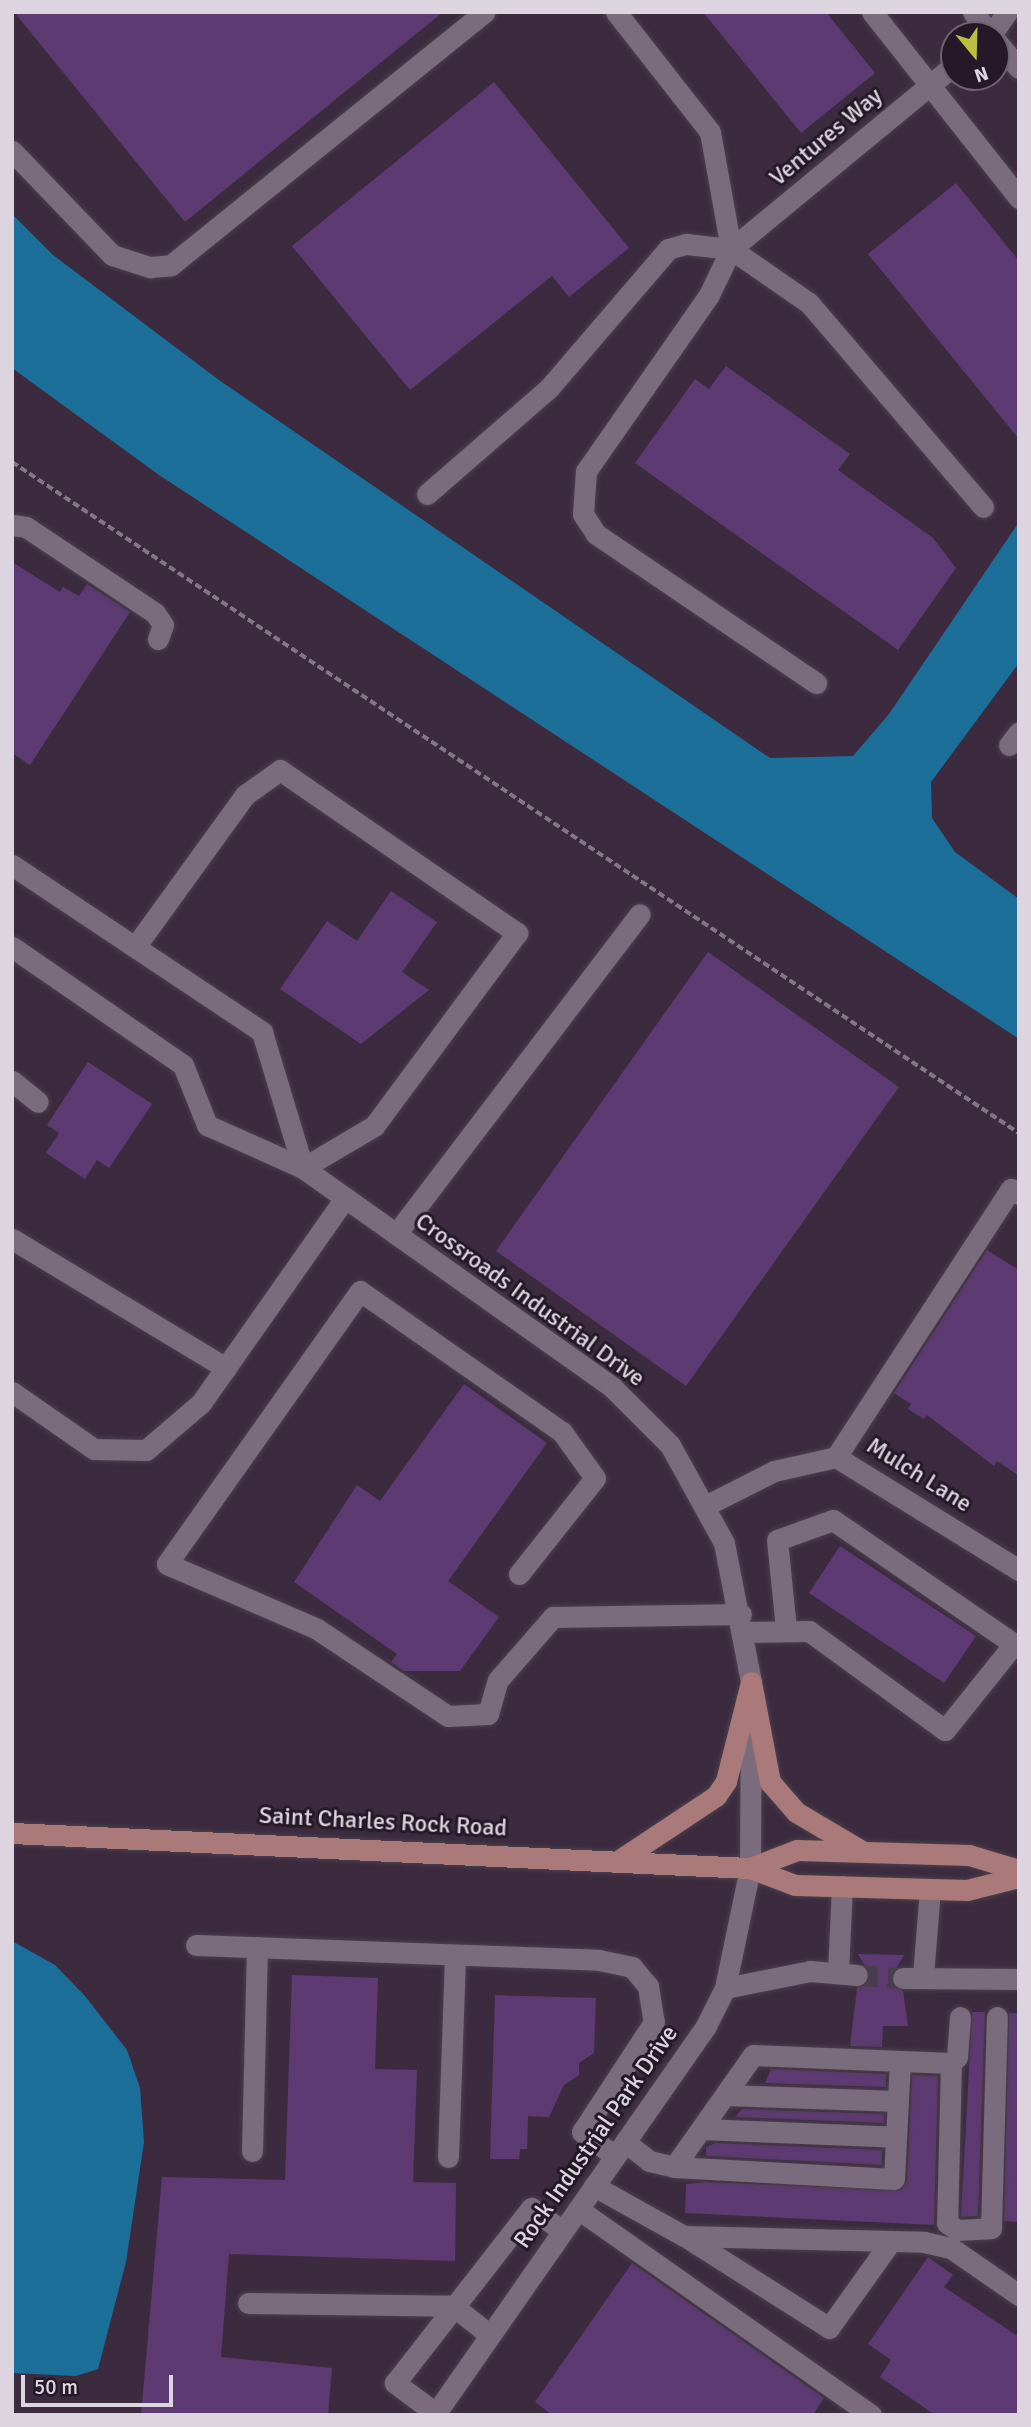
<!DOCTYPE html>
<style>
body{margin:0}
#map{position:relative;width:1031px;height:2427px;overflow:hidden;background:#2f2332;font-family:Signika,sans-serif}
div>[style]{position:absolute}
.built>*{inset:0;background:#3c2b3f}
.water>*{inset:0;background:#1b6f98}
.building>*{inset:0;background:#5e3a72}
.minor-tunnel>*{height:21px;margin-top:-10.5px;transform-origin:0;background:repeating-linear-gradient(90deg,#493e4c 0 21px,transparent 0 31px)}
.path>*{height:3.5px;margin-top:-1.75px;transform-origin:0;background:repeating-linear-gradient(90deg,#827884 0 7px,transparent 0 10.5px)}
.roads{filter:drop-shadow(0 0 2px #4a404c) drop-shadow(0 0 2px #4a404c)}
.minor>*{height:21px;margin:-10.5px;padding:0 10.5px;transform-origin:10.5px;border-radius:10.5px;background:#7a6b7d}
.major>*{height:21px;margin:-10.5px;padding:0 10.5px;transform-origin:10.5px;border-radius:10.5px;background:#aa797a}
span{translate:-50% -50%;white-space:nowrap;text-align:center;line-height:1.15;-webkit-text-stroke:6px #251928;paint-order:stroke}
.street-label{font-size:24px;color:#dcd4de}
.frame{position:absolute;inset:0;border:14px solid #dcd4de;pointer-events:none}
.north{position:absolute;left:940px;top:21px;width:70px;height:70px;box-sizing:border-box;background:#251928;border:2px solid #6e6471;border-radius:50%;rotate:161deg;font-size:19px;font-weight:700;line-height:28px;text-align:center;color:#dcd4de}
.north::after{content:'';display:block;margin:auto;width:24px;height:32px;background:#bdbf43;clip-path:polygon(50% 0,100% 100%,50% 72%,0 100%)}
.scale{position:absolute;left:21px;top:2375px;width:152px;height:32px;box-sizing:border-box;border:4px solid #dcd4de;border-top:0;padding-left:9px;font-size:21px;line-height:24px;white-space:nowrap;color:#dcd4de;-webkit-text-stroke:5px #251928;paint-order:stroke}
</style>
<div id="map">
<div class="built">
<div style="clip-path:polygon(evenodd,12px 12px,1019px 12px,1019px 2415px,12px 2415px,12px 12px,954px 35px,996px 35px,996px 77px,954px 77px,954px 35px)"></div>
</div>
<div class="water">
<div style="clip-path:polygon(12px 214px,53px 255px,219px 380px,770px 758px,853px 756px,889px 714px,1019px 522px,1019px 663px,931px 782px,932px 818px,955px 852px,1019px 899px,1019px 1039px,159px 475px,12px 368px)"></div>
<div style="clip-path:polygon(12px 1941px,55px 1965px,85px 1996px,127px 2050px,140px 2088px,144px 2142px,126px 2262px,98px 2369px,76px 2376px,12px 2373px)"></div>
</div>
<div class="building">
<div style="clip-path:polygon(14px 12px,443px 12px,185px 222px)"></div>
<div style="clip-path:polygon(703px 12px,826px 12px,875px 73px,801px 133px)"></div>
<div style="clip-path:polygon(494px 82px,629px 248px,569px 297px,552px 276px,410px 390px,292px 246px)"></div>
<div style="clip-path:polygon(956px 183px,1019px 261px,1019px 439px,868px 254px)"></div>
<div style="clip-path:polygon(726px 366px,850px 454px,838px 470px,933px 538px,956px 568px,898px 650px,635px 463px,695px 379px,709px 389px)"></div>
<div style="clip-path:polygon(12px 562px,60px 592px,63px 587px,79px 596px,87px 584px,130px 612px,30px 765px,12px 753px)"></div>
<div style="clip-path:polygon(391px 891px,437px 922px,402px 972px,429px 990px,361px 1044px,280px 989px,327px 921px,357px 941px)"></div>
<div style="clip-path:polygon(708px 952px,899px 1087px,686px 1386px,496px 1251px)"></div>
<div style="clip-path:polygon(88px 1062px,152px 1104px,109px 1168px,97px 1160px,85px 1179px,46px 1153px,59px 1133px,47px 1125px)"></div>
<div style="clip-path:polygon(987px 1250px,1019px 1270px,1019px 1476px,997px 1461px,994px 1466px,927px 1415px,924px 1419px,908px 1409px,911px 1404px,894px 1393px)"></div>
<div style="clip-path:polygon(464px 1384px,547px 1443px,448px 1581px,499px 1617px,460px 1671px,404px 1671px,391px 1662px,397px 1654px,294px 1582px,357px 1485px,380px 1501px)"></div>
<div style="clip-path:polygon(840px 1546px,976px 1636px,944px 1683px,809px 1593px)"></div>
<div style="clip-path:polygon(858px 1954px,904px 1955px,890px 1979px,903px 1991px,908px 2026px,883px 2026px,882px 2047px,850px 2046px,857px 1988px,870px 1975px)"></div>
<div style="clip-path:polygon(292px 1975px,378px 1978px,375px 2069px,417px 2070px,413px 2182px,456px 2183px,455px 2261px,229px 2254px,221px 2357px,332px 2368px,328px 2415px,141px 2415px,162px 2177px,285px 2180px)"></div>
<div style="clip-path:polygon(495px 1995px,596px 1998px,594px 2053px,579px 2063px,579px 2075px,564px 2085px,549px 2117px,528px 2116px,527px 2149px,520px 2149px,519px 2159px,490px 2159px)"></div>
<div style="clip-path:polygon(972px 2012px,985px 2012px,978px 2216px,961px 2217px)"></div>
<div style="clip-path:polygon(1009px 2013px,1019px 2013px,1019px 2222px,1004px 2221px)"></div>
<div style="clip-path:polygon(771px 2069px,886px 2074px,886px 2087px,765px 2083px)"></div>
<div style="clip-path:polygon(912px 2075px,938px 2076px,934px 2225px,685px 2213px,686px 2184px,704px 2182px,901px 2190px,907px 2180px)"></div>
<div style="clip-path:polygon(742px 2109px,884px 2114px,884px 2123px,735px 2117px)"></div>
<div style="clip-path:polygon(716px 2143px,882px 2150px,882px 2165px,706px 2156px,706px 2147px)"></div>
<div style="clip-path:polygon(928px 2257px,953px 2275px,944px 2287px,1019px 2337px,1019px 2415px,935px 2415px,880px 2377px,891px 2360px,868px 2344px)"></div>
<div style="clip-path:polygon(632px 2263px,824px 2398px,813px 2415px,552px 2415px,535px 2402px)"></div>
</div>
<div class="minor-tunnel">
<div style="left:857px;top:1975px;width:46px;rotate:3.7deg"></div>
</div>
<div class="path">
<div style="left:12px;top:462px;width:1210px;rotate:33.68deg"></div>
</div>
<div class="roads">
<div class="minor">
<div style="left:616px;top:12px;width:152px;rotate:51.9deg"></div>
<div style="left:710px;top:132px;width:119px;rotate:79.8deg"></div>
<div style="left:731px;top:249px;width:51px;rotate:115.6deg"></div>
<div style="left:709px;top:295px;width:215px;rotate:124.9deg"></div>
<div style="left:586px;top:471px;width:43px;rotate:94deg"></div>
<div style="left:583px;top:514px;width:24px;rotate:57deg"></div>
<div style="left:596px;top:534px;width:266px;rotate:34.1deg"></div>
<div style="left:872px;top:12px;width:237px;rotate:51.7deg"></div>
<div style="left:973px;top:12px;width:29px;rotate:52deg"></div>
<div style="left:991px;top:35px;width:28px;rotate:-55deg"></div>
<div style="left:996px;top:41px;width:35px;rotate:50deg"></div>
<div style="left:12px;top:151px;width:144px;rotate:46.1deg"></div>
<div style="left:112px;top:255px;width:40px;rotate:18deg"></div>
<div style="left:150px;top:267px;width:21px;rotate:-5deg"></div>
<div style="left:171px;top:265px;width:403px;rotate:-38.9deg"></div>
<div style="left:731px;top:249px;width:289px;rotate:-39.5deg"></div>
<div style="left:427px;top:494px;width:162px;rotate:-41deg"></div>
<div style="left:549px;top:388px;width:183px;rotate:-49.4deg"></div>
<div style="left:668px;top:249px;width:19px;rotate:-16deg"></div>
<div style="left:686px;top:244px;width:45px;rotate:6.3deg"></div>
<div style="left:731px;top:249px;width:95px;rotate:34.7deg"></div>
<div style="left:809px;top:303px;width:268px;rotate:49.5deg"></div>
<div style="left:12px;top:525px;width:14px;rotate:8deg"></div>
<div style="left:26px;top:527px;width:155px;rotate:33.7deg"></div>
<div style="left:155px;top:613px;width:14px;rotate:56deg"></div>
<div style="left:163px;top:625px;width:15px;rotate:110deg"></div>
<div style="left:1009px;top:745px;width:16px;rotate:-52deg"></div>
<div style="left:12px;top:865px;width:301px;rotate:33.7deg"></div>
<div style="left:262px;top:1032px;width:142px;rotate:73.2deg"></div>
<div style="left:12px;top:947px;width:208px;rotate:34.6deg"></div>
<div style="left:183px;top:1065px;width:65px;rotate:68.2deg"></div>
<div style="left:207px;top:1125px;width:105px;rotate:24.1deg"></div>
<div style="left:303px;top:1168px;width:379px;rotate:35.3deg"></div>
<div style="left:612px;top:1387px;width:82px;rotate:45deg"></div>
<div style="left:670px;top:1445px;width:112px;rotate:61.1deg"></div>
<div style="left:724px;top:1543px;width:142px;rotate:79deg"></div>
<div style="left:751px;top:1682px;width:186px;rotate:90.3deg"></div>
<div style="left:750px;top:1868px;width:123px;rotate:101.8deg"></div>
<div style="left:725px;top:1988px;width:42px;rotate:116.6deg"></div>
<div style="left:706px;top:2026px;width:474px;rotate:124.9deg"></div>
<div style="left:135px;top:947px;width:188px;rotate:-54.1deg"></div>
<div style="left:245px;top:795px;width:43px;rotate:-35.5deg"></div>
<div style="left:280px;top:770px;width:288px;rotate:34.5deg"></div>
<div style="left:517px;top:933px;width:240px;rotate:126.5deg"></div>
<div style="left:374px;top:1126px;width:82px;rotate:149.4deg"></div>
<div style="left:12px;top:1081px;width:33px;rotate:39deg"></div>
<div style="left:396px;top:1234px;width:402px;rotate:-52.7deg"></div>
<div style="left:12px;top:1239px;width:250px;rotate:31.1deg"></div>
<div style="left:12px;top:1392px;width:100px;rotate:34.8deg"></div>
<div style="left:94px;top:1449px;width:52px;rotate:1.1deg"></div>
<div style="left:146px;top:1450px;width:72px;rotate:-40.5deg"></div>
<div style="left:201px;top:1403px;width:251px;rotate:-54.9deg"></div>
<div style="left:836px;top:1457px;width:320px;rotate:-56.9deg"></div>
<div style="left:1011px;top:1189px;width:9px;rotate:32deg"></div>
<div style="left:707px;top:1505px;width:75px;rotate:-26.9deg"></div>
<div style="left:774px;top:1471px;width:64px;rotate:-12.7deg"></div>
<div style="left:836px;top:1457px;width:215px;rotate:31.7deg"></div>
<div style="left:519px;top:1574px;width:122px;rotate:-51.6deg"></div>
<div style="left:595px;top:1478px;width:57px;rotate:-125.7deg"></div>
<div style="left:562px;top:1432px;width:246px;rotate:-145.1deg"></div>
<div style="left:360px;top:1291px;width:334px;rotate:125.3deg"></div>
<div style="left:167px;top:1564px;width:163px;rotate:23.4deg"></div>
<div style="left:317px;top:1629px;width:157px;rotate:33.6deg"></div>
<div style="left:448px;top:1716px;width:40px;rotate:-2.9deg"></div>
<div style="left:488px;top:1714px;width:35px;rotate:-74deg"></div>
<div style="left:498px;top:1680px;width:84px;rotate:-48.9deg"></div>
<div style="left:553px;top:1617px;width:188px;rotate:-0.9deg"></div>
<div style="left:744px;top:1632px;width:65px;rotate:-0.9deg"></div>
<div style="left:809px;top:1631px;width:168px;rotate:36.1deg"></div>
<div style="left:945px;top:1730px;width:110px;rotate:-51.3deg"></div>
<div style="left:1014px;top:1644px;width:219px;rotate:-145.6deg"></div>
<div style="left:833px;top:1520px;width:59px;rotate:160.3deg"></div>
<div style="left:777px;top:1540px;width:88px;rotate:84.2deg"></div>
<div style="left:196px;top:1945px;width:403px;rotate:2.1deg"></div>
<div style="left:599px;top:1960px;width:34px;rotate:12deg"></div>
<div style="left:632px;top:1967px;width:25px;rotate:50deg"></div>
<div style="left:648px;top:1986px;width:36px;rotate:81deg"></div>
<div style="left:654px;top:2022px;width:131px;rotate:123.2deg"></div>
<div style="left:582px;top:2132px;width:41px;rotate:36deg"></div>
<div style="left:838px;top:1973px;width:87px;rotate:-87.4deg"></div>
<div style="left:923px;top:1976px;width:87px;rotate:-85.4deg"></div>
<div style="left:903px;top:1978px;width:116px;rotate:0.5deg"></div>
<div style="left:725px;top:1988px;width:87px;rotate:-11.3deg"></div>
<div style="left:810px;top:1971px;width:47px;rotate:4.9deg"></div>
<div style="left:951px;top:2063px;width:8px;rotate:-45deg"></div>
<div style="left:957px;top:2057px;width:40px;rotate:-85.7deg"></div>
<div style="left:725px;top:2095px;width:173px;rotate:2deg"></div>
<div style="left:701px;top:2129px;width:195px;rotate:2.3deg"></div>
<div style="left:625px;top:2142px;width:31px;rotate:38deg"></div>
<div style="left:649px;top:2161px;width:26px;rotate:13deg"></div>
<div style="left:674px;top:2167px;width:137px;rotate:-54.8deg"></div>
<div style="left:753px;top:2055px;width:198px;rotate:2.3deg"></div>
<div style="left:951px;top:2063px;width:160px;rotate:91.4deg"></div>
<div style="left:947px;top:2223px;width:12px;rotate:35deg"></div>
<div style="left:957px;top:2230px;width:34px;rotate:-3deg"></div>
<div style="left:991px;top:2228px;width:211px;rotate:-88.4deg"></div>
<div style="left:252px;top:2151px;width:204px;rotate:-88.6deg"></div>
<div style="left:448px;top:2157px;width:202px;rotate:-88deg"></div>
<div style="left:674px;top:2167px;width:220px;rotate:3.1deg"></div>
<div style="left:894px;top:2179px;width:118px;rotate:-87.1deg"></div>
<div style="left:594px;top:2186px;width:103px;rotate:29.1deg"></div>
<div style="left:684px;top:2236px;width:240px;rotate:1.4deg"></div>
<div style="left:924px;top:2242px;width:28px;rotate:13deg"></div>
<div style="left:951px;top:2248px;width:83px;rotate:34.7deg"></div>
<div style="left:578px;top:2209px;width:358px;rotate:35.1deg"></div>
<div style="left:689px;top:2239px;width:166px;rotate:32.4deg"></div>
<div style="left:829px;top:2328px;width:107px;rotate:-54.5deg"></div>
<div style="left:248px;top:2303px;width:205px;rotate:0.8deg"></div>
<div style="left:453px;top:2306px;width:47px;rotate:38.1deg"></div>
<div style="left:438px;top:2415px;width:54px;rotate:-143.3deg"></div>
<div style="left:395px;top:2383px;width:222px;rotate:-52.1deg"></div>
<div style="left:531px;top:2208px;width:39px;rotate:36deg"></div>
</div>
<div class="major">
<div style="left:752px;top:1687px;width:97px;rotate:79.3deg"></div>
<div style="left:770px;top:1782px;width:40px;rotate:49deg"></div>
<div style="left:796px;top:1812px;width:77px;rotate:30.6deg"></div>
<div style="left:12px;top:1833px;width:739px;rotate:2.72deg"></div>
<div style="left:750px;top:1868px;width:48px;rotate:20.7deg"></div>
<div style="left:795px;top:1885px;width:172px;rotate:1.7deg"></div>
<div style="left:967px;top:1890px;width:54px;rotate:-14deg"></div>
<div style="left:618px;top:1861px;width:118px;rotate:-33.6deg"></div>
<div style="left:716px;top:1796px;width:18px;rotate:-56deg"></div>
<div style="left:726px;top:1781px;width:102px;rotate:-75.8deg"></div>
<div style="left:750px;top:1868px;width:50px;rotate:-21deg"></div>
<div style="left:797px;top:1850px;width:172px;rotate:1.7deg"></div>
<div style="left:969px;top:1855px;width:52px;rotate:16.7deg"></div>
</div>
</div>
<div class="street-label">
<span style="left:826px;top:137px;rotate:-40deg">Ventures Way</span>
<span style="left:530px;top:1300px;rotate:36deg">Crossroads Industrial Drive</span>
<span style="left:919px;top:1475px;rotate:32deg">Mulch Lane</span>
<span style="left:383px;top:1822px;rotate:3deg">Saint Charles Rock Road</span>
<span style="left:596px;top:2137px;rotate:-55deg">Rock Industrial Park Drive</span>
</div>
<div class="frame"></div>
<div class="north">N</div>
<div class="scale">50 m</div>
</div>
